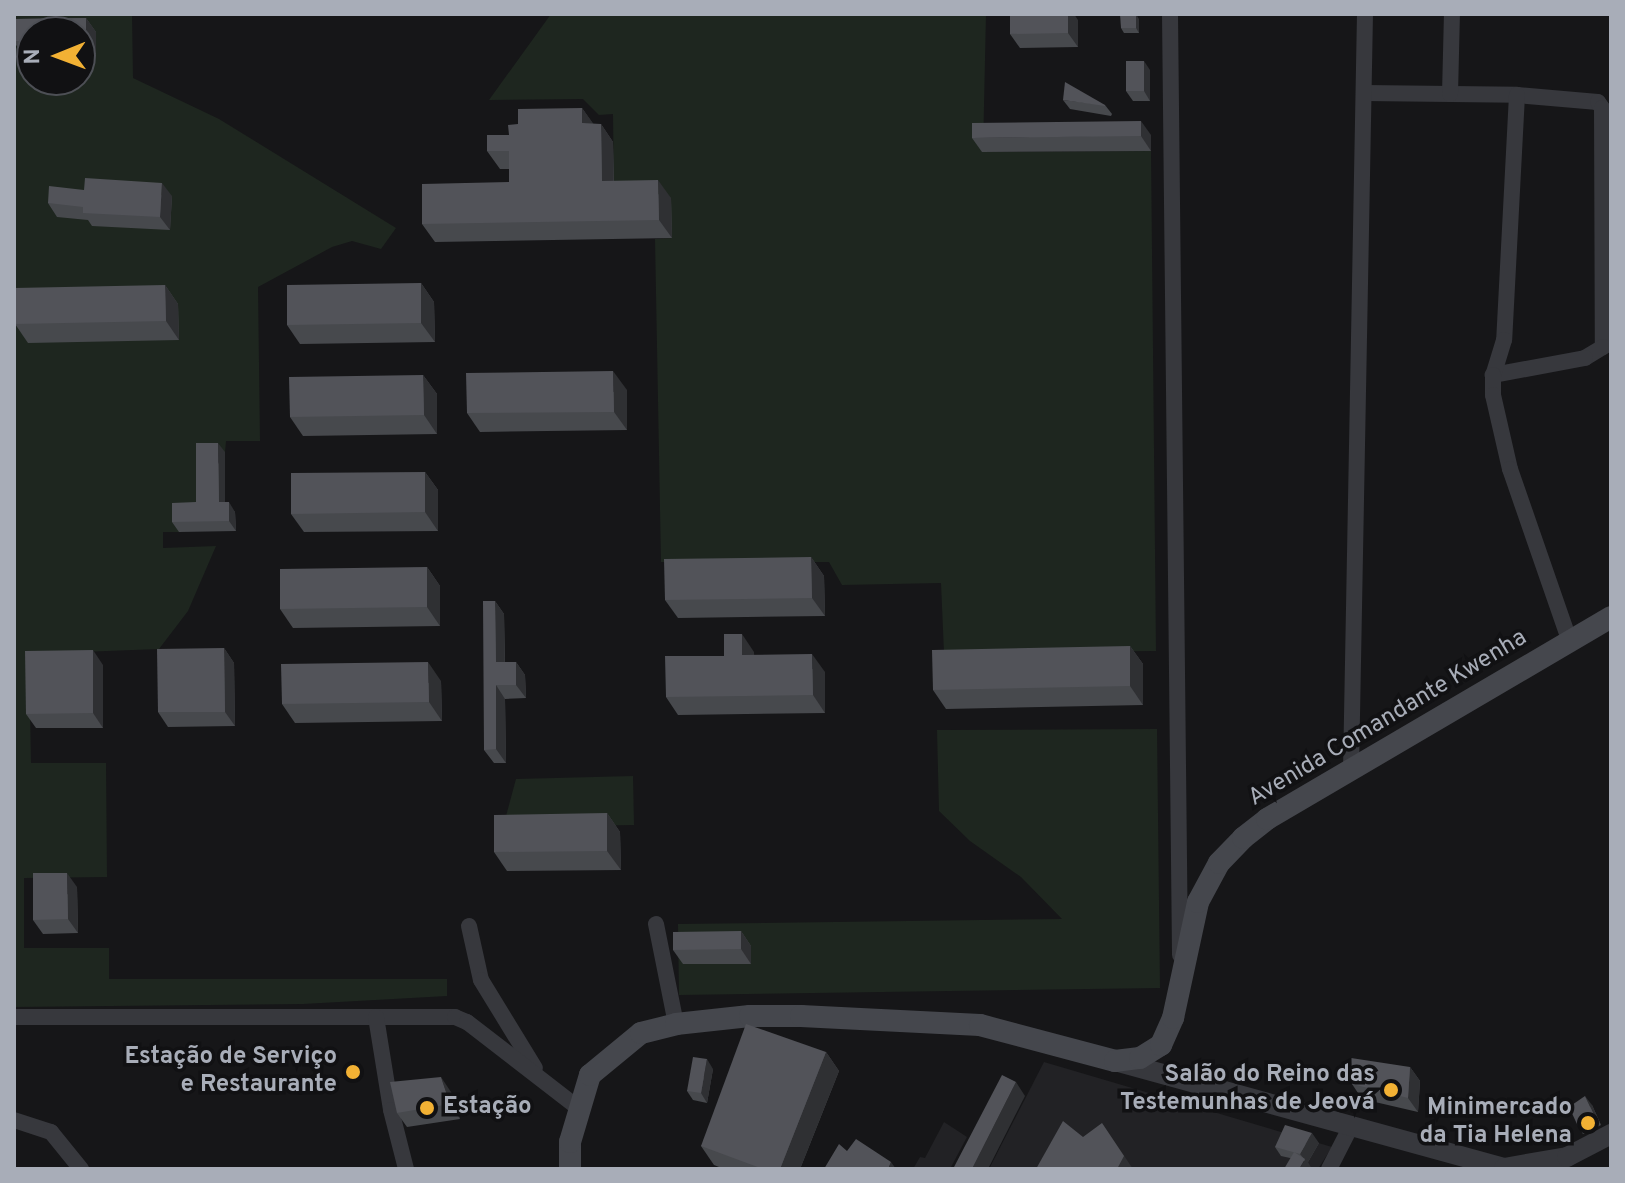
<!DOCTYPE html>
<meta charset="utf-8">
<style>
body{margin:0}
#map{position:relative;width:1625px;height:1183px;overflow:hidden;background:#161618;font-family:Overpass,sans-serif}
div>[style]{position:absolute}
.built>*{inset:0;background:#222225}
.green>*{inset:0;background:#1e261f}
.minor>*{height:16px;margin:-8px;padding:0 8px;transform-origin:8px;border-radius:8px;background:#37383d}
.tertiary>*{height:20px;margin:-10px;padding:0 10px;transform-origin:10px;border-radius:10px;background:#37383d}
.secondary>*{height:22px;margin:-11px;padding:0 11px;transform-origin:11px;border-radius:11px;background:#45474d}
.wall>*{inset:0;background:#47494d}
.shaded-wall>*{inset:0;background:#2f3033}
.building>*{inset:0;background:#525359}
.dots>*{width:22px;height:22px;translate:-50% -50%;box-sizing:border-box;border:4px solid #111113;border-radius:50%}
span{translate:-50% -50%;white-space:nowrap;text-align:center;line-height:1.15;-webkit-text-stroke:7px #111113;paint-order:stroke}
.street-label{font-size:24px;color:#a8adb8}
.poi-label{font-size:24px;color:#a8adb8;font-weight:700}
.right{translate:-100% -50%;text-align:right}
.left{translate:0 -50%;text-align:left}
.frame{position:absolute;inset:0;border:16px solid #a8adb8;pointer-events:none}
.north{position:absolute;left:16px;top:16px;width:80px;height:80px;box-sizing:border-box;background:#111113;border:2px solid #4d4f55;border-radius:50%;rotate:269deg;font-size:22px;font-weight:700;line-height:32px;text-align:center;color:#a8adb8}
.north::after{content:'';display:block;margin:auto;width:28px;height:36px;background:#f2b134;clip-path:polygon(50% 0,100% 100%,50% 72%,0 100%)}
</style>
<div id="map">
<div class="built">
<div style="clip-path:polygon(1044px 1062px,1332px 1147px,1318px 1169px,989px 1169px)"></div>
<div style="clip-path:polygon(944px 1122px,967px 1137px,950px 1169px,913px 1169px,920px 1157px,925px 1158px)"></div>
</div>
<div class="green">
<div style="clip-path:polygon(evenodd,14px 14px,132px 14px,133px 78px,219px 119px,396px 228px,381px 249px,352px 241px,332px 247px,258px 287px,260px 441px,226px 441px,225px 452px,203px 453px,204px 512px,179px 512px,179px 532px,163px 532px,163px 548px,216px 546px,188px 611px,159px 649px,29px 654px,31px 763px,106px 763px,107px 877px,24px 878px,24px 948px,109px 948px,109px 979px,447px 979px,447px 996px,303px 1004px,14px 1007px,14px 14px,32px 32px,80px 32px,80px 80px,32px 80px,32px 32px)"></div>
<div style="clip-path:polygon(551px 14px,986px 14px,983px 152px,1151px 151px,1156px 651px,944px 653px,941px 583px,842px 585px,829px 562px,661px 562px,655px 239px,672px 238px,614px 200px,613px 114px,599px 115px,583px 99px,489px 100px)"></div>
<div style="clip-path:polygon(1157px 729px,1160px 988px,679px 995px,678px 924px,1062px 919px,1021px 877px,970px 841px,939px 811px,937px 730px)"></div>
<div style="clip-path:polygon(633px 776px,634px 825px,503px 827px,516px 779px)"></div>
</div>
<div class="minor">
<div style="left:1170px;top:14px;width:941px;rotate:89.39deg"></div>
<div style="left:1364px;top:93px;width:153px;rotate:0.7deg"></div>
<div style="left:1517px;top:95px;width:81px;rotate:4.9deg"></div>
<div style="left:1598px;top:102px;width:7px;rotate:56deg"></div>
<div style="left:1602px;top:108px;width:239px;rotate:89.8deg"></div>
<div style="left:1603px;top:347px;width:21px;rotate:149deg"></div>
<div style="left:1585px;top:358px;width:94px;rotate:169.5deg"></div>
<div style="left:1450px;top:94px;width:80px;rotate:-88.6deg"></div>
<div style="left:1517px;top:95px;width:245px;rotate:93deg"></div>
<div style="left:1504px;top:340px;width:37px;rotate:107deg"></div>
<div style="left:1493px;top:375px;width:20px;rotate:90deg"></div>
<div style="left:1493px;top:395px;width:76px;rotate:77.1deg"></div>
<div style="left:1510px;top:469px;width:183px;rotate:70.9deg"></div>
<div style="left:1351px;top:770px;width:756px;rotate:-88.94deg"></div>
<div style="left:656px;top:924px;width:102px;rotate:78.7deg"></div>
<div style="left:469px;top:926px;width:55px;rotate:77.5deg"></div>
<div style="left:481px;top:980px;width:103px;rotate:58.5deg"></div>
<div style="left:14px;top:1017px;width:441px"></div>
<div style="left:455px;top:1017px;width:13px;rotate:23deg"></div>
<div style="left:467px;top:1022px;width:139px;rotate:37.7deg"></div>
<div style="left:376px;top:1017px;width:94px;rotate:80.8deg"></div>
<div style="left:391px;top:1110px;width:61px;rotate:75.7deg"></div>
<div style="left:14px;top:1120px;width:39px;rotate:18deg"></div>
<div style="left:51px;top:1132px;width:48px;rotate:51deg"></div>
<div style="left:1329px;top:1169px;width:48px;rotate:-62.9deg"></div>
</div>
<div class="tertiary">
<div style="left:1119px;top:1062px;width:399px;rotate:15.4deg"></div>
<div style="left:1504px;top:1168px;width:64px;rotate:-9.9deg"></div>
<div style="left:1567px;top:1157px;width:50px;rotate:-27.6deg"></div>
</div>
<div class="secondary">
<div style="left:570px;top:1169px;width:27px;rotate:-90deg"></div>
<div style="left:570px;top:1142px;width:70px;rotate:-73.4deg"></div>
<div style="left:590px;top:1075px;width:66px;rotate:-39.5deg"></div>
<div style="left:641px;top:1033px;width:36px;rotate:-14deg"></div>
<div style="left:676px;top:1024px;width:74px;rotate:-6.2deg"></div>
<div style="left:750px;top:1016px;width:51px"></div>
<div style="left:801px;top:1016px;width:179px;rotate:2.9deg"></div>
<div style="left:980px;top:1025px;width:140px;rotate:14.9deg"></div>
<div style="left:1115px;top:1061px;width:25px;rotate:-7deg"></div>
<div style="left:1140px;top:1058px;width:25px;rotate:-32deg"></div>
<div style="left:1161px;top:1045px;width:30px;rotate:-66deg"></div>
<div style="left:1173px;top:1018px;width:119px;rotate:-77.8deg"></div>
<div style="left:1198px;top:902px;width:44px;rotate:-61.7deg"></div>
<div style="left:1219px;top:863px;width:35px;rotate:-46deg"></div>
<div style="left:1243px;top:838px;width:31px;rotate:-38deg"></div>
<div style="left:1267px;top:819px;width:399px;rotate:-30.4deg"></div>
</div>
<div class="wall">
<div style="clip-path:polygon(86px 18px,96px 32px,96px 54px,80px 55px,80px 32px,32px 32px,32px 55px,23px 55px,14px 42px,14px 19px)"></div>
<div style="clip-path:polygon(1139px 19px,1139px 33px,1124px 33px,1121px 28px)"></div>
<div style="clip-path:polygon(1078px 20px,1078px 47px,1020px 48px,1010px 34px)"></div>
<div style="clip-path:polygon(1150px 70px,1150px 101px,1133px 101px,1126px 91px)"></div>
<div style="clip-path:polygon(1063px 100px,1105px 105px,1112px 114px,1111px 116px,1070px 109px)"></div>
<div style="clip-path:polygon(582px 108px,593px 124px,601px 124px,613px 142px,614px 181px,671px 198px,672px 238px,435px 242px,422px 224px,509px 182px,509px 169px,500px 169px,487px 151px,509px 135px,518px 124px)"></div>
<div style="clip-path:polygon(1151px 135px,1151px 151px,982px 152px,972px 138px)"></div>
<div style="clip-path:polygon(84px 190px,172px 196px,170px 230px,92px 226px,88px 220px,57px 217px,48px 203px)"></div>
<div style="clip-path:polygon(421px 283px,434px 302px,435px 342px,300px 344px,287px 325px)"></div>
<div style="clip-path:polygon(165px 285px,178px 304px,179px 340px,28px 343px,15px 324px)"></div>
<div style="clip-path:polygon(423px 375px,437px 394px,437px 434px,303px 436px,290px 417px)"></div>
<div style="clip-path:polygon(627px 390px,627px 430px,480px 432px,467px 413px)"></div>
<div style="clip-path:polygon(225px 452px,225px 502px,235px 512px,236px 531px,179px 532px,172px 522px,196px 502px)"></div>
<div style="clip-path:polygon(425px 472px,438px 490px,438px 531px,304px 532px,291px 514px)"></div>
<div style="clip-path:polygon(811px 557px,824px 576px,825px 616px,678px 618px,665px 600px)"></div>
<div style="clip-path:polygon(427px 567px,440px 586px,440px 626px,293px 628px,280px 609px)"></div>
<div style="clip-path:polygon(495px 601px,504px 614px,505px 662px,516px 662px,525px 675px,526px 698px,505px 699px,506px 763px,494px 763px,484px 750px)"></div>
<div style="clip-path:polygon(1130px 646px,1143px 664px,1143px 705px,946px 709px,933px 690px)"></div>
<div style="clip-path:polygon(224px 648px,234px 663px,235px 726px,168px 727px,158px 712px)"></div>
<div style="clip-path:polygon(754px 652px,754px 655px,825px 672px,825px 713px,678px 715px,666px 697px,724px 656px)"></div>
<div style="clip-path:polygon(103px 665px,103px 728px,36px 728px,26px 714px)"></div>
<div style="clip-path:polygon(441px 681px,442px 721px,295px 723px,282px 704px)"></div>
<div style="clip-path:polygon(607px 813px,620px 832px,621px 870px,507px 871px,494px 852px)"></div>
<div style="clip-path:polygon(77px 887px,78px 933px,43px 934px,33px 920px)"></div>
<div style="clip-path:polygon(741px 931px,751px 946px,751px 964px,683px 964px,673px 950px)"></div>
<div style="clip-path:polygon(826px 1052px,839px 1071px,800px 1169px,724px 1169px,714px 1165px,701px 1146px)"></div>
<div style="clip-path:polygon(1410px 1067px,1420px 1081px,1418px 1112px,1362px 1099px,1352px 1084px)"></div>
<div style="clip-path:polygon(713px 1069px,707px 1103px,693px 1100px,687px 1091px)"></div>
<div style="clip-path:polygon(451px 1092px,460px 1119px,407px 1127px,397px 1113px)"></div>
<div style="clip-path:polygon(1592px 1105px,1601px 1125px,1583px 1134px,1577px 1124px)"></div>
<div style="clip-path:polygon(1319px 1143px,1308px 1162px,1281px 1156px,1275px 1147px)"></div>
</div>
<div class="shaded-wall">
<div style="clip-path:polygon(1068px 14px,1074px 14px,1078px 20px,1078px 47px,1068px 33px)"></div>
<div style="clip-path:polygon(1136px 14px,1139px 19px,1139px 33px,1136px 28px)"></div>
<div style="clip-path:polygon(86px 18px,96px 32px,96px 54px,86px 40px)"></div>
<div style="clip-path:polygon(1144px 61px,1150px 70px,1150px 101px,1144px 91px)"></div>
<div style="clip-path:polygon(582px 108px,595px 126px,582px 123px)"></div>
<div style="clip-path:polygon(1141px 121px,1151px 135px,1151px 151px,1141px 136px)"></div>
<div style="clip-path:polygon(601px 124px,613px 142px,614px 200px,602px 181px)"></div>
<div style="clip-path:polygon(658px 180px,671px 198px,672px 238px,659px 220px)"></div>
<div style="clip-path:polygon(162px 183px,172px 196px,170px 230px,160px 217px)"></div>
<div style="clip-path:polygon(421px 283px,434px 302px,435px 342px,421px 323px)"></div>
<div style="clip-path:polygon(165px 285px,178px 304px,179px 340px,166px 321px)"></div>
<div style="clip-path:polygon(613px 371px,627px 390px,627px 430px,614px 412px)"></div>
<div style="clip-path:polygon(423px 375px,437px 394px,437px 434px,424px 415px)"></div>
<div style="clip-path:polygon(218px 443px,225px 452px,225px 512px,219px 502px)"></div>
<div style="clip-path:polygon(425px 472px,438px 490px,438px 531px,425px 512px)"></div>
<div style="clip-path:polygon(229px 502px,235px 512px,236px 531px,229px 521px)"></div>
<div style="clip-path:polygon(811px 557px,824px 576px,825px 616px,812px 598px)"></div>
<div style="clip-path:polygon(427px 567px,440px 586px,440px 626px,427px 607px)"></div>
<div style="clip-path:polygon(495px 601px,504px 614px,505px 675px,496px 662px)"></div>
<div style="clip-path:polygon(742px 634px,754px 652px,755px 673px,742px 655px)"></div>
<div style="clip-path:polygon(1130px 646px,1143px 664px,1143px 705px,1130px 686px)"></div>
<div style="clip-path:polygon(224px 648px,234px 663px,235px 726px,225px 712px)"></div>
<div style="clip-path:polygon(93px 650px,103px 665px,103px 728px,93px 713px)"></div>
<div style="clip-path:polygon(812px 654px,825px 672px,825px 713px,813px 695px)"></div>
<div style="clip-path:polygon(428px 662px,441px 681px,442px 721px,429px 702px)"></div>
<div style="clip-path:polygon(516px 662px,525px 675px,526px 698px,516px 685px)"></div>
<div style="clip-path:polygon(496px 685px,505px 699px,506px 763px,496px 749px)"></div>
<div style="clip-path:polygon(607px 813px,620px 832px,621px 870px,607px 851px)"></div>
<div style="clip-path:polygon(67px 873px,77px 887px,78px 933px,68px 919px)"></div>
<div style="clip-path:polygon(741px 931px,751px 946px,751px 964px,741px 949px)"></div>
<div style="clip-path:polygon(826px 1052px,839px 1071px,800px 1169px,780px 1169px)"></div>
<div style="clip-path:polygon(707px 1059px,713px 1069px,707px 1103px,701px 1093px)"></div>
<div style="clip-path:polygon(1410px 1067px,1420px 1081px,1418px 1112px,1408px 1098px)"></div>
<div style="clip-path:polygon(441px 1077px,451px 1092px,460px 1119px,450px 1104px)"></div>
<div style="clip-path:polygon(1016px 1082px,1025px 1096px,988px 1169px,972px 1169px)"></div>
<div style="clip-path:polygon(1585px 1096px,1592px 1105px,1601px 1125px,1594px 1115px)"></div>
<div style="clip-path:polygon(1102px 1123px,1133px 1169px,1117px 1169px)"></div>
<div style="clip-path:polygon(1312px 1133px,1319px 1143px,1308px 1162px,1312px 1169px,1299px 1169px,1305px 1160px,1300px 1154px)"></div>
<div style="clip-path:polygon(891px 1162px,896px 1169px,888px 1169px)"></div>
</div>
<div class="building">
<div style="clip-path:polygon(1010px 14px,1068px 14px,1068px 33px,1010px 34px)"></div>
<div style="clip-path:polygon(1120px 14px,1136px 14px,1136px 28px,1121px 28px)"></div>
<div style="clip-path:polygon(86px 18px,86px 40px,80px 40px,80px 32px,32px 32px,32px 41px,14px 41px,14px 19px)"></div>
<div style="clip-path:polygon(1126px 61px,1144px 61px,1144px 91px,1126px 91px)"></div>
<div style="clip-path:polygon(1065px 82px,1105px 105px,1105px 106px,1063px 100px)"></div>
<div style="clip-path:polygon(582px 108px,582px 123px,601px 124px,602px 181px,658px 180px,659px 220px,422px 224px,422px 184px,509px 182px,509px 151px,487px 151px,487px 135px,509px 135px,508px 125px,518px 124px,518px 109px)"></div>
<div style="clip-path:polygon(1141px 121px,1141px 136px,972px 138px,972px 123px)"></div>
<div style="clip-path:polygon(85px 178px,162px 183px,160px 217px,83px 213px,83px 207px,48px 203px,49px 186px,84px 190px)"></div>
<div style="clip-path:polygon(421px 283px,421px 323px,287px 325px,287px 285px)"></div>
<div style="clip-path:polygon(165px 285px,166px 321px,15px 324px,14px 288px)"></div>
<div style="clip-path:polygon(613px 371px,614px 412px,467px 413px,466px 373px)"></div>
<div style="clip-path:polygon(423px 375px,424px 415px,290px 417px,289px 377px)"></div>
<div style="clip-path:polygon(196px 443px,218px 443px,219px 502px,229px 502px,229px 521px,172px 522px,172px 503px,196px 502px)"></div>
<div style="clip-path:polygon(425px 472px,425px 512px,291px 514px,291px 473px)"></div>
<div style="clip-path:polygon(811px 557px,812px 598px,665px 600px,664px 559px)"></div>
<div style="clip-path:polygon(427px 567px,427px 607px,280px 609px,280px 569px)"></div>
<div style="clip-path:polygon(483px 601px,495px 601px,496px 662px,516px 662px,516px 685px,496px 685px,496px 749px,484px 750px)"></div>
<div style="clip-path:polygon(724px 634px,742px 634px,742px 655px,812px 654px,813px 695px,666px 697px,665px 656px,724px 656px)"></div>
<div style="clip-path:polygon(1130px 646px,1130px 686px,933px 690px,932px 650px)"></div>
<div style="clip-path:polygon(224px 648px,225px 712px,158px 712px,157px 649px)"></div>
<div style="clip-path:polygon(93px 650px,93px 713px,26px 714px,25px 651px)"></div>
<div style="clip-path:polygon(428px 662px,429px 702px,282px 704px,281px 664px)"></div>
<div style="clip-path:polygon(607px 813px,607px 851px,494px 852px,494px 815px)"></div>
<div style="clip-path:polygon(33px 873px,67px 873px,68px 919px,33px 920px)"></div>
<div style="clip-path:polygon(741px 931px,741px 949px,673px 950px,673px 932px)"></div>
<div style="clip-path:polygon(746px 1024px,826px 1052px,780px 1169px,763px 1169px,701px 1146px)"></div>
<div style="clip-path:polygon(693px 1057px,707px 1059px,701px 1093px,687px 1091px)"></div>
<div style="clip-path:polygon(1351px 1058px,1410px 1067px,1408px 1098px,1352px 1084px)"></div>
<div style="clip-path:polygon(1002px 1075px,1016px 1082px,972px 1169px,953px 1169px)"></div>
<div style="clip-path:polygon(441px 1077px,450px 1104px,397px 1113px,390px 1082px)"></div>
<div style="clip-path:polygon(1585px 1096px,1594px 1115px,1577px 1124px,1569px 1107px)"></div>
<div style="clip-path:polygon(1063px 1121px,1083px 1137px,1102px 1123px,1124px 1156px,1117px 1169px,1069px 1169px,1068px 1168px,1067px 1169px,1036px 1169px)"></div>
<div style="clip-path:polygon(1285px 1125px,1312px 1133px,1300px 1154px,1275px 1147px)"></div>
<div style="clip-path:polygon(856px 1139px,891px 1162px,888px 1169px,824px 1169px,839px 1144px,847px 1151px)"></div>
<div style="clip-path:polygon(1294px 1152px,1305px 1159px,1299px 1169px,1284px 1169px)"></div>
</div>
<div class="dots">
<div style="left:353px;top:1072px;background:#f2b134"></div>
<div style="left:1391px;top:1090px;background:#f2b134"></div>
<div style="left:427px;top:1108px;background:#f2b134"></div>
<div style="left:1588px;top:1123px;background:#f2b134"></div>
</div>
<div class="street-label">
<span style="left:1388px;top:719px;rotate:-31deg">Avenida Comandante Kwenha</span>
</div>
<div class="poi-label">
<span class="right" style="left:337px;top:1072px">Estação de Serviço<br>e Restaurante</span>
<span class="right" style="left:1375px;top:1090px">Salão do Reino das<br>Testemunhas de Jeová</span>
<span class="left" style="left:443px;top:1108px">Estação</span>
<span class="right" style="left:1572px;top:1123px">Minimercado<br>da Tia Helena</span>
</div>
<div class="frame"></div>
<div class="north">N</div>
</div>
